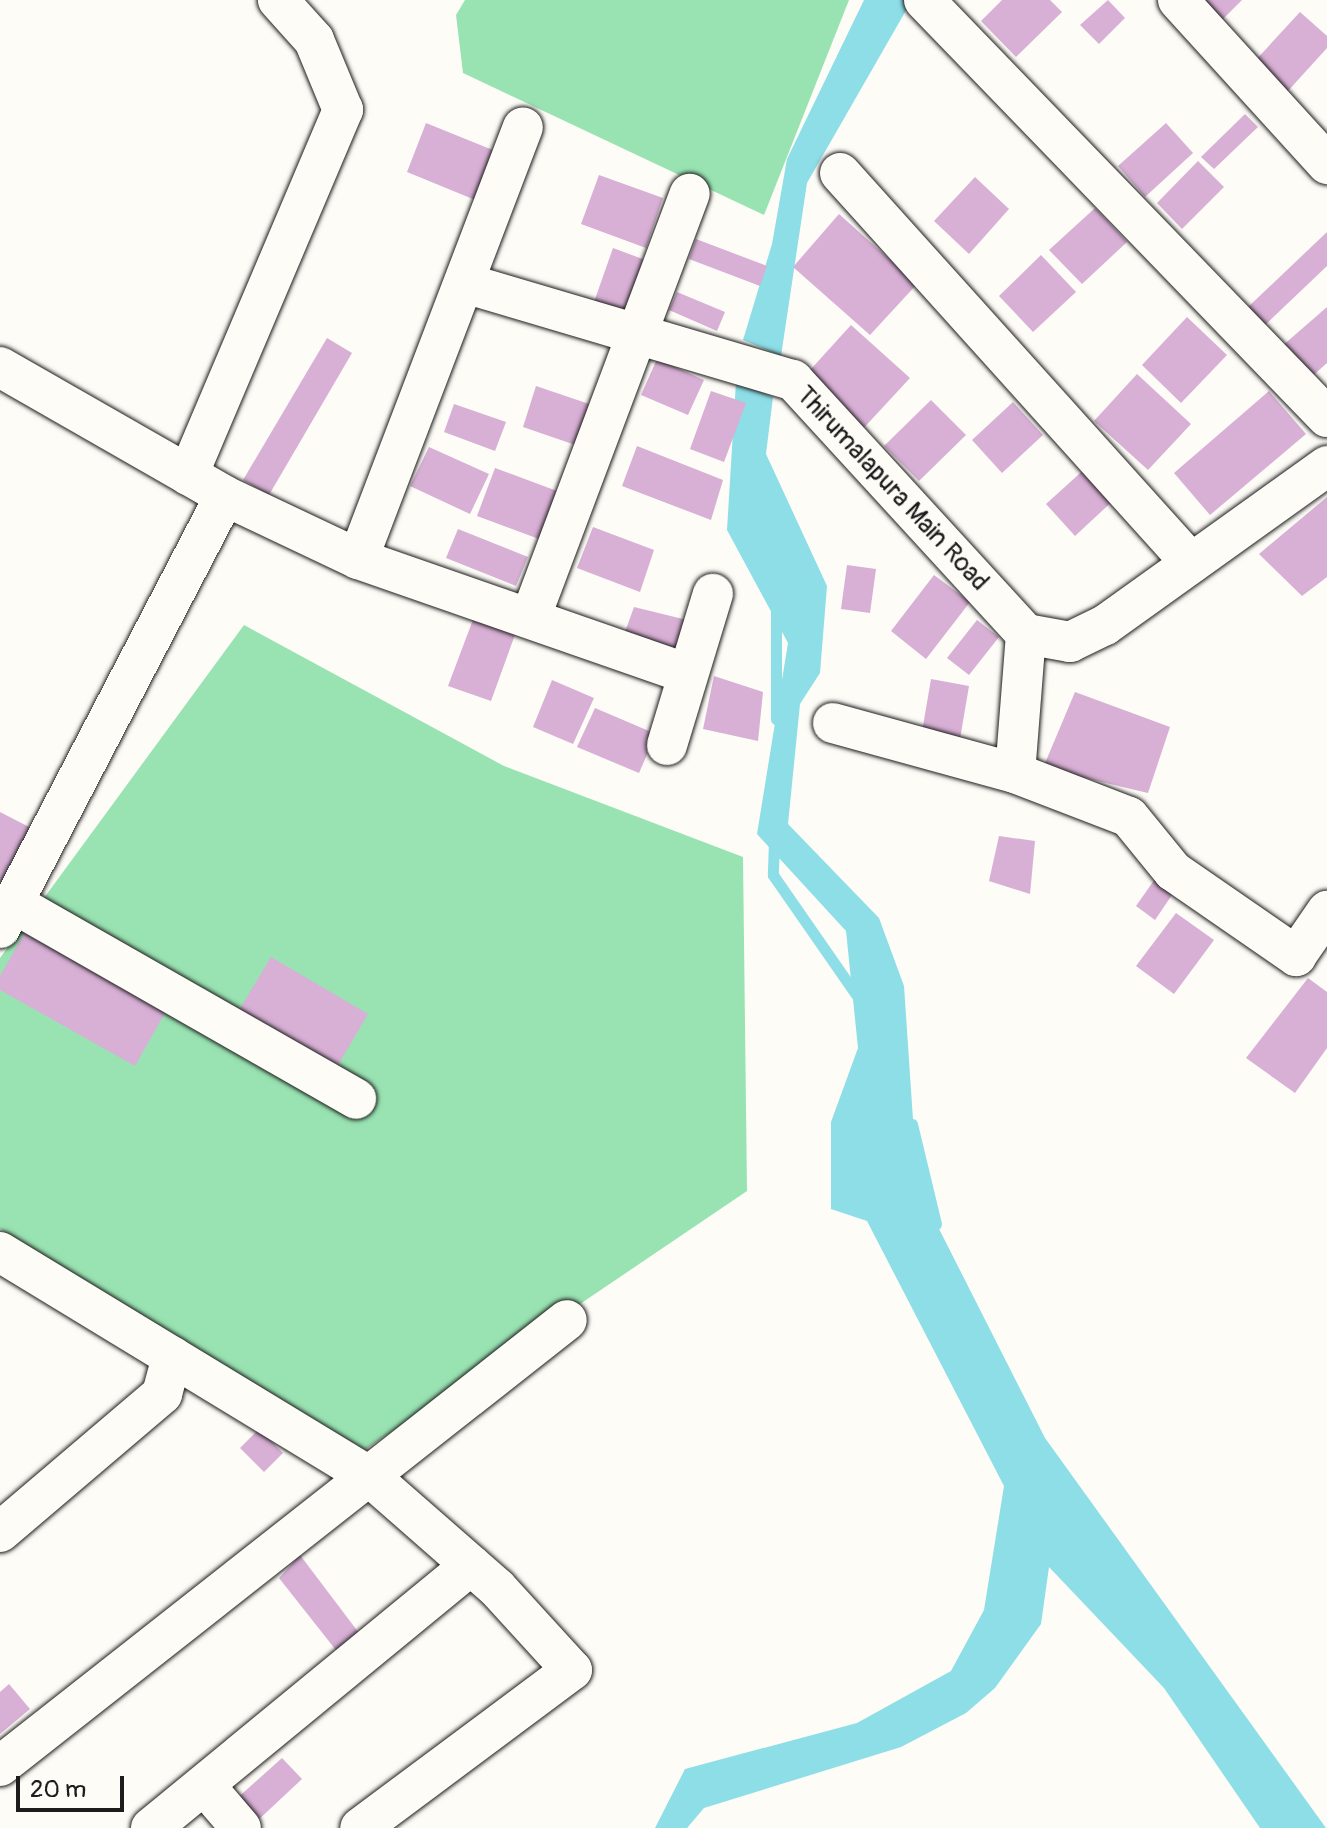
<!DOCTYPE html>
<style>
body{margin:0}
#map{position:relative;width:1327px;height:1828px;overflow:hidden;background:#fdfcf7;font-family:Pangolin,sans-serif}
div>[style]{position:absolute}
.green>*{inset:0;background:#99e3b2}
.water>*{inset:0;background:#8ddee7}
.stream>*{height:11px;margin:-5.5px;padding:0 5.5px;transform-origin:5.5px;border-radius:5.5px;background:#8ddee7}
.building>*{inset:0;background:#d8afd5}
.roads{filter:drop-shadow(0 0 2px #1c1c1c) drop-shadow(0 0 2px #1c1c1c)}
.street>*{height:40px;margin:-20px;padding:0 20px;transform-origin:20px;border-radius:20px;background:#fdfcf7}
span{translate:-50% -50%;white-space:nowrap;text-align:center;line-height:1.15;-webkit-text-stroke:7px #fdfcf7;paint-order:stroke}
.street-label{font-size:26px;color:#1c1c1c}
.scale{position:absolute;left:16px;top:1776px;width:108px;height:36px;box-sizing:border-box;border:4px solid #1c1c1c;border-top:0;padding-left:10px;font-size:24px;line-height:28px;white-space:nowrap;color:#1c1c1c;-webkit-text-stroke:6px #fdfcf7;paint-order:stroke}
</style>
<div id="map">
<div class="green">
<div style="clip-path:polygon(465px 0,849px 0,764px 215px,463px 73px,456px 15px)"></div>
<div style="clip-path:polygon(244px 625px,504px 766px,743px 857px,747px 1191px,360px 1453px,0 1229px,0 958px)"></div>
</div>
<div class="water">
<div style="clip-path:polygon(864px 0,912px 0,807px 183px,781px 356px,743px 340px,772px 244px,787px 159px)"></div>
<div style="clip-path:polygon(736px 382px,773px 397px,766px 454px,827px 586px,820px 673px,800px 704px,788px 824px,879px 918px,904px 986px,914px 1134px,934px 1219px,1045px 1438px,1326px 1828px,1260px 1828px,1164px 1688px,1049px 1567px,1041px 1624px,995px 1688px,966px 1713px,901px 1747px,704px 1808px,687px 1828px,655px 1828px,685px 1769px,857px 1723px,951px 1671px,984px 1610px,1004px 1486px,867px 1221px,831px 1209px,831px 1122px,858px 1048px,846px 931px,757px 834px,788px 643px,727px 530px)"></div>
</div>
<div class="stream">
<div style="left:776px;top:719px;width:114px;rotate:-90deg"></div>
<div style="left:774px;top:841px;width:34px;rotate:92deg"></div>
<div style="left:773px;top:875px;width:152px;rotate:55.2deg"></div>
<div style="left:912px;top:1124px;width:103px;rotate:76.5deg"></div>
</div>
<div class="building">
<div style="clip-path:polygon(1002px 0,1050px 0,1062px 12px,1016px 57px,981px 21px)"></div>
<div style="clip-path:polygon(1108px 0,1125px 18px,1099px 44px,1080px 25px)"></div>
<div style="clip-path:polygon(1199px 0,1242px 0,1220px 22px)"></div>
<div style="clip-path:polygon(1300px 12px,1327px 36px,1327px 48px,1287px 92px,1254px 62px)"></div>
<div style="clip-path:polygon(1245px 114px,1258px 127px,1214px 169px,1201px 157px)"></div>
<div style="clip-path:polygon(426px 123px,505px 155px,485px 204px,407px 172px)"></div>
<div style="clip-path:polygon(1166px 123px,1193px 153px,1145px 197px,1118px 166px)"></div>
<div style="clip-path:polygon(1198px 161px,1224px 187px,1182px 229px,1157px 203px)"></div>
<div style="clip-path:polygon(599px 175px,663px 198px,646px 248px,581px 224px)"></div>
<div style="clip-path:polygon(975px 177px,1009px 209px,969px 254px,934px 221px)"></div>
<div style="clip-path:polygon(1095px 208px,1127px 242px,1082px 284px,1049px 250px)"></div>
<div style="clip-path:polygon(839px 214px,917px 284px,870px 335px,793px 267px)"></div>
<div style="clip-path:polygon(1327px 232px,1327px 266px,1264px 326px,1247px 308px)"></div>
<div style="clip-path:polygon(696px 239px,767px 266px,760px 286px,689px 259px)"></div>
<div style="clip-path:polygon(613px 248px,648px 261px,629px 314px,594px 302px)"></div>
<div style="clip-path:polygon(1041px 255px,1076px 292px,1033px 332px,999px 296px)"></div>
<div style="clip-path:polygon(677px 292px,725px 312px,717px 331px,669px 310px)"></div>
<div style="clip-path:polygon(1327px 307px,1327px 363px,1309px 379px,1281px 347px)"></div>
<div style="clip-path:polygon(1187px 317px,1227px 355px,1181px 403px,1142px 365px)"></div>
<div style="clip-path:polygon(851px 325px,910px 378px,860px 432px,802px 379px)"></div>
<div style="clip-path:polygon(327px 338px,352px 353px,269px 495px,243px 480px)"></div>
<div style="clip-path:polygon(657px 359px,704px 380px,688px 415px,641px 395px)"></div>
<div style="clip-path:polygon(1137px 374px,1191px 424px,1148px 470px,1094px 421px)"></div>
<div style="clip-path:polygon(536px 386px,601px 408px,587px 449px,523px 427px)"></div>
<div style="clip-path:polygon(711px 391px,746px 403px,724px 462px,690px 449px)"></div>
<div style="clip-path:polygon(1269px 391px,1306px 434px,1210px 515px,1174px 473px)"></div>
<div style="clip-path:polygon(931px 400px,966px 435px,919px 481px,884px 446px)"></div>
<div style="clip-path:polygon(1013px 402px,1043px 435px,1002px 473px,972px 440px)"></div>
<div style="clip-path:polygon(454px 404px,506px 422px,495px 451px,444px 432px)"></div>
<div style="clip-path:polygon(637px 446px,723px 480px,711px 520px,622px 486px)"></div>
<div style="clip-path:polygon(429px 447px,489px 474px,470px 514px,410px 486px)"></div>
<div style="clip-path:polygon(1088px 466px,1117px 497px,1075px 536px,1046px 504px)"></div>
<div style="clip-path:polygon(495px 468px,557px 491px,539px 539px,477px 516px)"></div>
<div style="clip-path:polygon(1327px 497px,1327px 577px,1302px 596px,1259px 554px)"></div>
<div style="clip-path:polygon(593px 527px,654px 550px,640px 592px,577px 568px)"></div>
<div style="clip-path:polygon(458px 529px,528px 557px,516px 586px,446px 558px)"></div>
<div style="clip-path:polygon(847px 565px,876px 569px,870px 613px,841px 609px)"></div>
<div style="clip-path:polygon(934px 575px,970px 602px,926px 659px,891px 631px)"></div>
<div style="clip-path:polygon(634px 607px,687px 620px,675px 663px,621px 643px)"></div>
<div style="clip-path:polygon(474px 617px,516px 632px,491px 701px,448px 686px)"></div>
<div style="clip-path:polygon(977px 620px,999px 637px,969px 675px,947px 658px)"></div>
<div style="clip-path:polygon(714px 676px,763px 692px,758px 741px,703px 729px)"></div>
<div style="clip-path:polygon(931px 679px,969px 686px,960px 739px,922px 732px)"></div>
<div style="clip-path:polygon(552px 680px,594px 698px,573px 744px,533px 727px)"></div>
<div style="clip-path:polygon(1075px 692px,1170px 727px,1148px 793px,1043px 768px)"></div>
<div style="clip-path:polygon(595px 708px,656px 734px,639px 773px,577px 747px)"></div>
<div style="clip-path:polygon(0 812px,33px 829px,0 895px)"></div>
<div style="clip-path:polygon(999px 836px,1035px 841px,1030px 894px,989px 881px)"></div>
<div style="clip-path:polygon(1155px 879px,1174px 892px,1155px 920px,1136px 906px)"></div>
<div style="clip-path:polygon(1176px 913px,1214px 940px,1174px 994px,1136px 966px)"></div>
<div style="clip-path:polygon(33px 918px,174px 997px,135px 1066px,0 990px,0 976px)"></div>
<div style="clip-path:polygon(271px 957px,368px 1014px,330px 1079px,232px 1022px)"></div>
<div style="clip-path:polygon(1308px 978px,1327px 992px,1327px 1048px,1295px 1093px,1246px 1058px)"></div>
<div style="clip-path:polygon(259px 1429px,283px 1453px,264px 1472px,240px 1448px)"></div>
<div style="clip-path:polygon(300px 1555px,362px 1637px,339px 1654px,279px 1578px)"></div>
<div style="clip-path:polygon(9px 1684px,30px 1709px,0 1734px,0 1692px)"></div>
<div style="clip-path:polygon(282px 1758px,302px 1779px,255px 1823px,234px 1801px)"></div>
</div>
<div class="roads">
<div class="street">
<div style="left:924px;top:0;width:580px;rotate:45.98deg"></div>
<div style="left:1178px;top:0;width:222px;rotate:47.7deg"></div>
<div style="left:840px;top:173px;width:525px;rotate:48.01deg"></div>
<div style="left:468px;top:284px;width:339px;rotate:16.5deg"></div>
<div style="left:793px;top:380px;width:345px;rotate:47.5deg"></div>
<div style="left:0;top:367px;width:259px;rotate:29.8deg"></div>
<div style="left:225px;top:496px;width:147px;rotate:25.3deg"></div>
<div style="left:358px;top:559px;width:349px;rotate:19.2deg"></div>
<div style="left:188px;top:475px;width:397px;rotate:-67deg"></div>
<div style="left:343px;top:110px;width:76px;rotate:-112.5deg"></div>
<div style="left:314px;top:40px;width:54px;rotate:-132deg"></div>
<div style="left:358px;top:559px;width:462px;rotate:-69.1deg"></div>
<div style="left:531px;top:616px;width:451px;rotate:-69.4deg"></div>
<div style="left:1026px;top:634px;width:139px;rotate:94.5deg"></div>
<div style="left:1015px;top:773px;width:122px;rotate:21.1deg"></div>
<div style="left:1129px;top:817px;width:70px;rotate:50.8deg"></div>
<div style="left:1173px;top:871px;width:150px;rotate:34.6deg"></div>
<div style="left:1296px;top:956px;width:55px;rotate:-55.4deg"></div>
<div style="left:1026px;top:634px;width:45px;rotate:10.3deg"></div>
<div style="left:1070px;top:642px;width:39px;rotate:-26deg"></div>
<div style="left:1105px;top:625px;width:273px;rotate:-35.6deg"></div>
<div style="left:833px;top:723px;width:189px;rotate:15.4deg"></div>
<div style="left:667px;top:745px;width:158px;rotate:-73.1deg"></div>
<div style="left:13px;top:903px;width:395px;rotate:29.7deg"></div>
<div style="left:0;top:928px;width:487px;rotate:-62.5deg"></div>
<div style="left:0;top:1252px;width:432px;rotate:31.3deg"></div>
<div style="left:369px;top:1476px;width:170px;rotate:41.2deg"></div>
<div style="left:497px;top:1588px;width:111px;rotate:47.6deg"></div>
<div style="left:572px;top:1670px;width:264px;rotate:143.3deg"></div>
<div style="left:0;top:1532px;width:213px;rotate:-40.4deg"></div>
<div style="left:162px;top:1394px;width:39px;rotate:-75deg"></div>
<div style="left:0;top:1766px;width:721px;rotate:-38.19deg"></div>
<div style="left:205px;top:1786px;width:55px;rotate:49.4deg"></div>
<div style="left:151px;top:1828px;width:414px;rotate:-39.4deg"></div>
</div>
</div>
<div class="street-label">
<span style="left:892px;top:489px;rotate:47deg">Thirumalapura Main Road</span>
</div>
<div class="scale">20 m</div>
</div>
